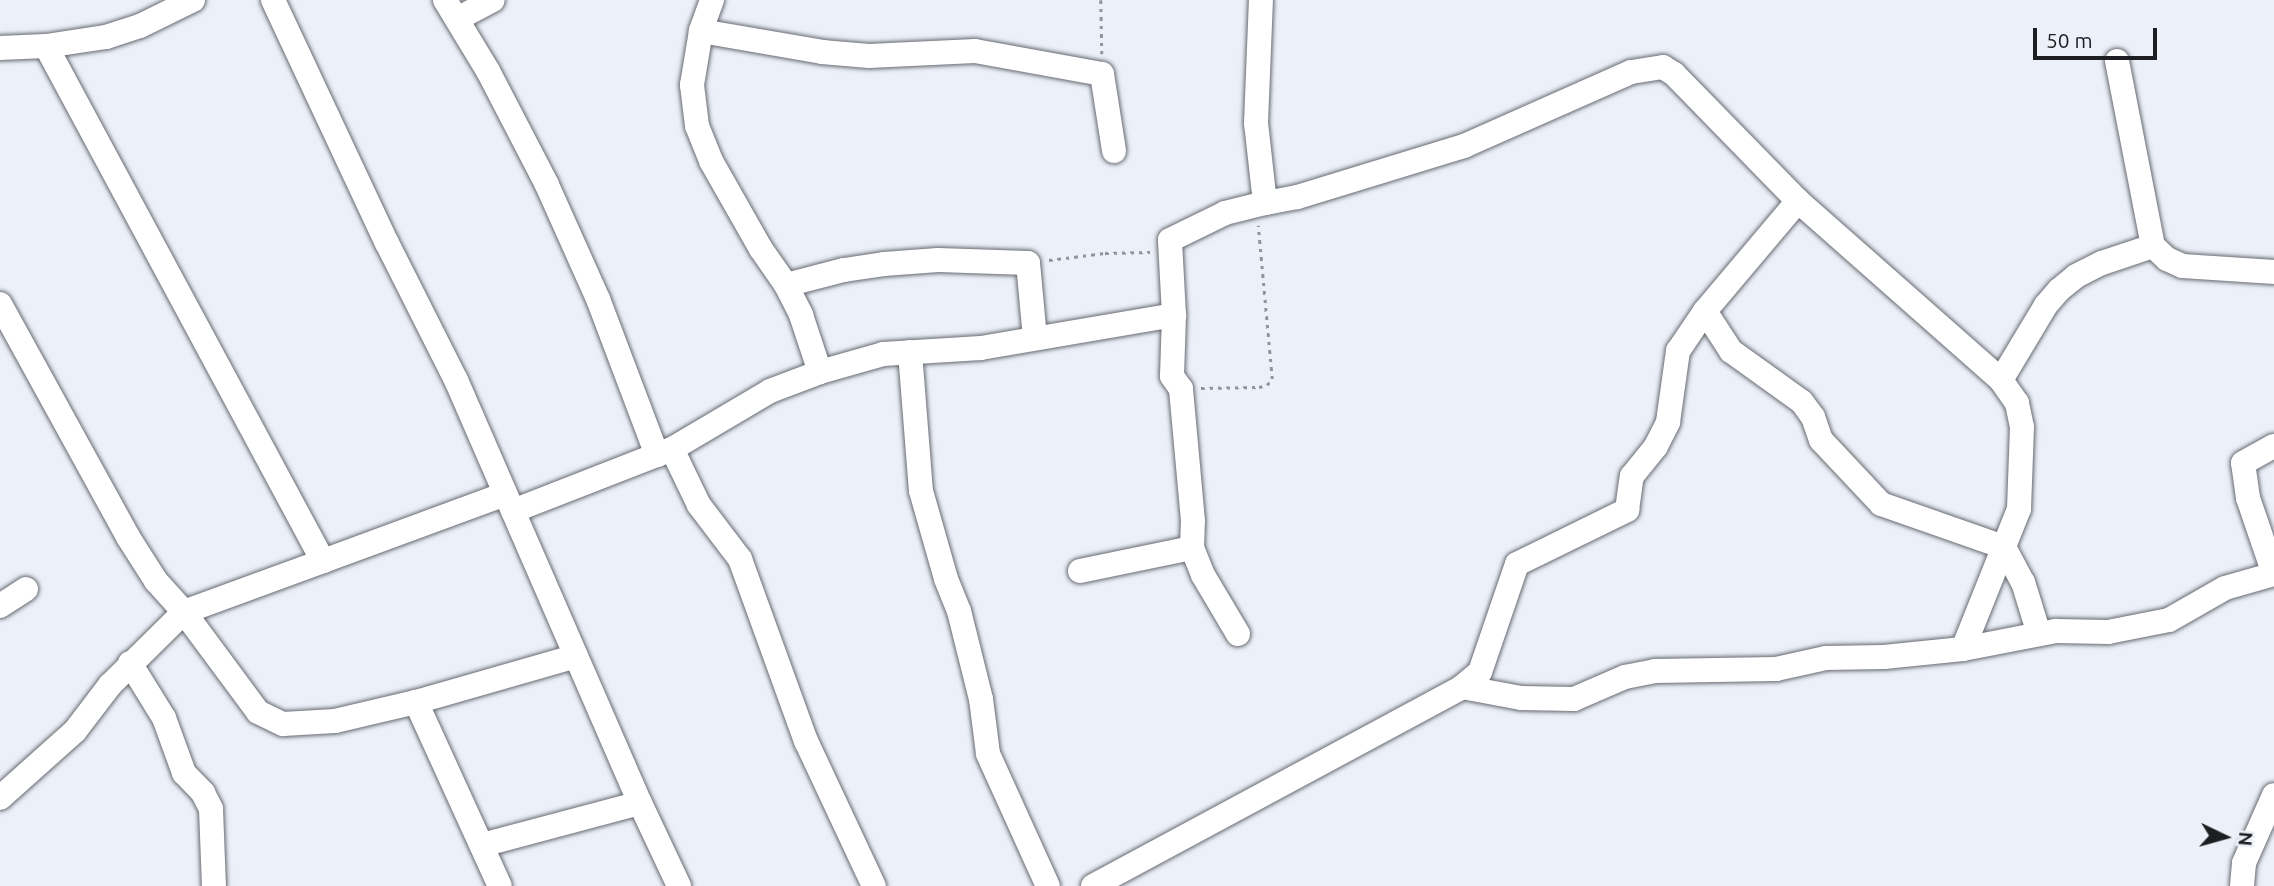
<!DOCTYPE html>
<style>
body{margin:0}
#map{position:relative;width:2274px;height:886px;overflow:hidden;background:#ecf0f8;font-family:Ubuntu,sans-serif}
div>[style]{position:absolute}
.path>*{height:2.5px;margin-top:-1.25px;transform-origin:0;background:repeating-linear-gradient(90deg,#92949a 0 3.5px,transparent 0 8.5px)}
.roads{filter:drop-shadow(0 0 2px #676a72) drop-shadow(0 0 2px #676a72)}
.minor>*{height:24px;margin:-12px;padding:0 12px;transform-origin:12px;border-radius:12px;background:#fff}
span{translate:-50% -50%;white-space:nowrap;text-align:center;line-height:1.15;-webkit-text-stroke:6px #ecf0f8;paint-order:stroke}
.north{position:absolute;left:2190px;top:802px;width:70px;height:70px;-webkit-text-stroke:5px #ecf0f8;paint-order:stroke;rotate:95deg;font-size:19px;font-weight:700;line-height:28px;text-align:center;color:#1d1e21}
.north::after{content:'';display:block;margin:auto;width:24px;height:32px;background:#1d1e21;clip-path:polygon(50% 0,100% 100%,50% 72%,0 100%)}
.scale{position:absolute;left:2033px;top:28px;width:124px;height:32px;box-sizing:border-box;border:4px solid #1d1e21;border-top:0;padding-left:9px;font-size:21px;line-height:24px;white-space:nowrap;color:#1d1e21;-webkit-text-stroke:5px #ecf0f8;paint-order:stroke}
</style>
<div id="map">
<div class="path">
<div style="left:1101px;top:0;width:54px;rotate:88.9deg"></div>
<div style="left:1049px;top:260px;width:56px;rotate:-7.1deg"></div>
<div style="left:1105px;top:253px;width:45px;rotate:-1.3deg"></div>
<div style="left:1201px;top:388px;width:58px;rotate:-1deg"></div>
<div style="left:1259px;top:387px;width:8px;rotate:-14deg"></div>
<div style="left:1267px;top:385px;width:8px;rotate:-50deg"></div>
<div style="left:1272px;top:379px;width:154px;rotate:-95.2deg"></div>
</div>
<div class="roads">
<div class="minor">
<div style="left:273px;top:0;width:268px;rotate:64.9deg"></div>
<div style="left:387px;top:243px;width:153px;rotate:63.3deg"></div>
<div style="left:456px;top:380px;width:461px;rotate:66.5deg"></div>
<div style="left:640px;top:803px;width:92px;rotate:64.8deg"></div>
<div style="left:445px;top:0;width:83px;rotate:58.8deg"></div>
<div style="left:488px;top:71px;width:128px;rotate:62.6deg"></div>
<div style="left:547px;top:185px;width:125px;rotate:65.9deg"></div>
<div style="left:598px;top:299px;width:167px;rotate:69.3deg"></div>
<div style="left:712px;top:0;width:33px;rotate:110deg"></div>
<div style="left:701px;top:31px;width:55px;rotate:99.5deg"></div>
<div style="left:692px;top:85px;width:41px;rotate:83deg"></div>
<div style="left:697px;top:126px;width:38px;rotate:68deg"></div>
<div style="left:711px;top:161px;width:101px;rotate:60.4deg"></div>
<div style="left:761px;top:249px;width:44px;rotate:55.2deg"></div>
<div style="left:786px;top:285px;width:34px;rotate:63deg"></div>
<div style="left:801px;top:315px;width:60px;rotate:71.6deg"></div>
<div style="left:459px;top:18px;width:38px;rotate:-28deg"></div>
<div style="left:701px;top:31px;width:123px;rotate:9.8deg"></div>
<div style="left:822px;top:52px;width:47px;rotate:4.9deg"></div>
<div style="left:869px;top:56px;width:106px;rotate:-2.7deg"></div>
<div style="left:975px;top:51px;width:129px;rotate:10.3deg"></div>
<div style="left:1102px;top:74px;width:78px;rotate:81.1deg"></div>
<div style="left:46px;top:46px;width:585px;rotate:61.73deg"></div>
<div style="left:323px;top:561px;width:194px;rotate:-20.2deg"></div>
<div style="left:0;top:48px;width:46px;rotate:-2.5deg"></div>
<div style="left:46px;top:46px;width:61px;rotate:-8.5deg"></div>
<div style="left:106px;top:37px;width:36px;rotate:-18deg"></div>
<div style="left:140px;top:26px;width:59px;rotate:-26.1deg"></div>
<div style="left:2117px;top:61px;width:188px;rotate:79deg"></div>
<div style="left:2153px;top:246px;width:19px;rotate:43deg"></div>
<div style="left:2167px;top:259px;width:17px;rotate:24deg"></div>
<div style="left:2183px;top:266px;width:91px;rotate:3.8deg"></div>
<div style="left:786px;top:285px;width:60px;rotate:-14.5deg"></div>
<div style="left:844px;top:270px;width:40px;rotate:-8.5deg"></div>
<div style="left:884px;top:264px;width:54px;rotate:-4.2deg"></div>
<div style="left:938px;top:260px;width:90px;rotate:1.9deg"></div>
<div style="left:1028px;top:263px;width:75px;rotate:84.7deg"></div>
<div style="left:0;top:304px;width:266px;rotate:61.2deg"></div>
<div style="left:128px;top:537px;width:52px;rotate:57.5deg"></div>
<div style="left:156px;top:581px;width:42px;rotate:47.9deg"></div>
<div style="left:184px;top:612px;width:124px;rotate:53.5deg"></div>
<div style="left:258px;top:712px;width:28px;rotate:26deg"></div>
<div style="left:283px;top:724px;width:52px;rotate:-3.3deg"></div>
<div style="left:335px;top:721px;width:83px;rotate:-13.2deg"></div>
<div style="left:416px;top:702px;width:166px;rotate:-16deg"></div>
<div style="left:1705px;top:311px;width:48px;rotate:57deg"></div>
<div style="left:1731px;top:351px;width:87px;rotate:35.7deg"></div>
<div style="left:1802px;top:402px;width:19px;rotate:54deg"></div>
<div style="left:1813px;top:417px;width:24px;rotate:71deg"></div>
<div style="left:1821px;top:440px;width:88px;rotate:46.8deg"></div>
<div style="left:1881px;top:504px;width:130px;rotate:19.3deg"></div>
<div style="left:2004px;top:547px;width:40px;rotate:62deg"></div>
<div style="left:2023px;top:582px;width:54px;rotate:72.9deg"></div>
<div style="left:910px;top:352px;width:139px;rotate:85.5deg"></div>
<div style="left:921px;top:491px;width:91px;rotate:74.1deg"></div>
<div style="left:946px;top:579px;width:35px;rotate:68deg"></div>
<div style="left:959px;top:611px;width:91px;rotate:76deg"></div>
<div style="left:981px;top:699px;width:55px;rotate:82.7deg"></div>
<div style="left:988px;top:754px;width:145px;rotate:65.6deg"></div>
<div style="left:2001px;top:380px;width:87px;rotate:-59deg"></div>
<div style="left:2046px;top:305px;width:20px;rotate:-49deg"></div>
<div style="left:2059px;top:290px;width:22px;rotate:-39deg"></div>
<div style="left:2076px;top:276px;width:29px;rotate:-27deg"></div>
<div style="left:2102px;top:263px;width:54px;rotate:-18.4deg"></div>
<div style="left:672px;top:449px;width:62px;rotate:64.3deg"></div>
<div style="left:699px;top:505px;width:68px;rotate:52.8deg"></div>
<div style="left:740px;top:559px;width:194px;rotate:70.1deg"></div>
<div style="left:806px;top:741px;width:160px;rotate:64.9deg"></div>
<div style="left:513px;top:511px;width:171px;rotate:-21.3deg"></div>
<div style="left:672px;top:449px;width:114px;rotate:-30.6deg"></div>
<div style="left:770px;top:391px;width:53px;rotate:-20.8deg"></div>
<div style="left:820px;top:372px;width:66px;rotate:-15.9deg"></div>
<div style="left:883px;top:354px;width:98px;rotate:-3.5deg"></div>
<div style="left:981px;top:348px;width:196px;rotate:-9.7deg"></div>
<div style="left:1080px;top:571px;width:114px;rotate:-11.6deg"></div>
<div style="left:2274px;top:574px;width:80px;rotate:-108.9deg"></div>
<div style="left:2248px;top:498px;width:35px;rotate:-98deg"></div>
<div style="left:2243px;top:463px;width:35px;rotate:-29deg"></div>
<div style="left:0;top:606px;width:31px;rotate:-33deg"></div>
<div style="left:1238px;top:634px;width:69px;rotate:-120.7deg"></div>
<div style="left:1203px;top:575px;width:29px;rotate:-112deg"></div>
<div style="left:1192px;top:548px;width:27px;rotate:-88deg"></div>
<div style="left:1193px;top:521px;width:133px;rotate:-95.2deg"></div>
<div style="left:1181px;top:389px;width:16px;rotate:-125deg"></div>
<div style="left:1172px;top:376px;width:61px;rotate:-88.1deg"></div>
<div style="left:1174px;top:315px;width:75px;rotate:-93.1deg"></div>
<div style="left:1170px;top:240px;width:61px;rotate:-26.1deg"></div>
<div style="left:1225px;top:213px;width:41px;rotate:-14deg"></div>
<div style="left:1963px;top:649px;width:95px;rotate:-11deg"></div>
<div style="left:2056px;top:631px;width:52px;rotate:1.1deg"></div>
<div style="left:2108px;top:632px;width:62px;rotate:-11.1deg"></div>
<div style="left:2169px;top:620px;width:64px;rotate:-29.7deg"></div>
<div style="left:2225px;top:588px;width:51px;rotate:-15.9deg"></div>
<div style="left:130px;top:663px;width:65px;rotate:58.3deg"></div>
<div style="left:164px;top:718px;width:59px;rotate:70deg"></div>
<div style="left:184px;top:773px;width:28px;rotate:46deg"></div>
<div style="left:203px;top:793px;width:18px;rotate:63deg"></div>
<div style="left:211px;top:809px;width:77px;rotate:87.8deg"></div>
<div style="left:1462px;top:687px;width:23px;rotate:-40deg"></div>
<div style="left:1480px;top:672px;width:114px;rotate:-71.1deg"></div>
<div style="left:1517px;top:564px;width:123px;rotate:-26.1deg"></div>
<div style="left:1627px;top:510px;width:34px;rotate:-82deg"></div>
<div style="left:1632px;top:476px;width:38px;rotate:-51deg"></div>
<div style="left:1656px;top:446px;width:27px;rotate:-63deg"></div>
<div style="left:1668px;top:422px;width:72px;rotate:-82deg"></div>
<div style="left:1678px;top:351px;width:48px;rotate:-56deg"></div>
<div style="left:1705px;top:311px;width:144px;rotate:-49.8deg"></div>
<div style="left:416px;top:702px;width:202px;rotate:65.5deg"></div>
<div style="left:0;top:798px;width:101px;rotate:-41.8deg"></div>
<div style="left:75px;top:731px;width:58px;rotate:-52.7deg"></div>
<div style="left:110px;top:685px;width:104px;rotate:-44.6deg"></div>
<div style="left:184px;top:612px;width:148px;rotate:-20.1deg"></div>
<div style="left:482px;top:845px;width:163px;rotate:-14.9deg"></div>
<div style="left:1093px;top:886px;width:419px;rotate:-28.3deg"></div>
<div style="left:1462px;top:687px;width:60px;rotate:10.6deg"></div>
<div style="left:1521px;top:698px;width:53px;rotate:1.1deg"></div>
<div style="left:1574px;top:699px;width:56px;rotate:-23.3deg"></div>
<div style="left:1625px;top:677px;width:31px;rotate:-11deg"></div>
<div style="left:1655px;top:671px;width:121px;rotate:-0.9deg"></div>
<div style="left:1776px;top:669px;width:51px;rotate:-12.4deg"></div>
<div style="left:1826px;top:658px;width:58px;rotate:-1deg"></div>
<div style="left:1884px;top:657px;width:79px;rotate:-5.8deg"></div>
<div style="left:1963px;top:649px;width:151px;rotate:-68.2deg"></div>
<div style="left:2019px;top:509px;width:82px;rotate:-87.9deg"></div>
<div style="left:2022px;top:427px;width:25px;rotate:-102deg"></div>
<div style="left:2017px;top:403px;width:28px;rotate:-125deg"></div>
<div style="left:2001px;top:380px;width:271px;rotate:-138.6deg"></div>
<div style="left:1798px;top:201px;width:177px;rotate:-134.3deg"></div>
<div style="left:1674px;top:74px;width:13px;rotate:-148deg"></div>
<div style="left:1663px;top:67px;width:32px;rotate:171deg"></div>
<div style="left:1631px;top:72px;width:183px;rotate:156.1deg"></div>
<div style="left:1464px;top:146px;width:175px;rotate:163deg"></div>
<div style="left:1297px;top:197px;width:33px;rotate:169deg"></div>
<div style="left:1265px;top:203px;width:81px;rotate:-96.4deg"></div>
<div style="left:1256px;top:123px;width:123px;rotate:-87.7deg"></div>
<div style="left:2242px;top:886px;width:23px;rotate:-85deg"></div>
<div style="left:2244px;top:863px;width:74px;rotate:-66.2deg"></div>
</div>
</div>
<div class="north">N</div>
<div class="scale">50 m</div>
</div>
